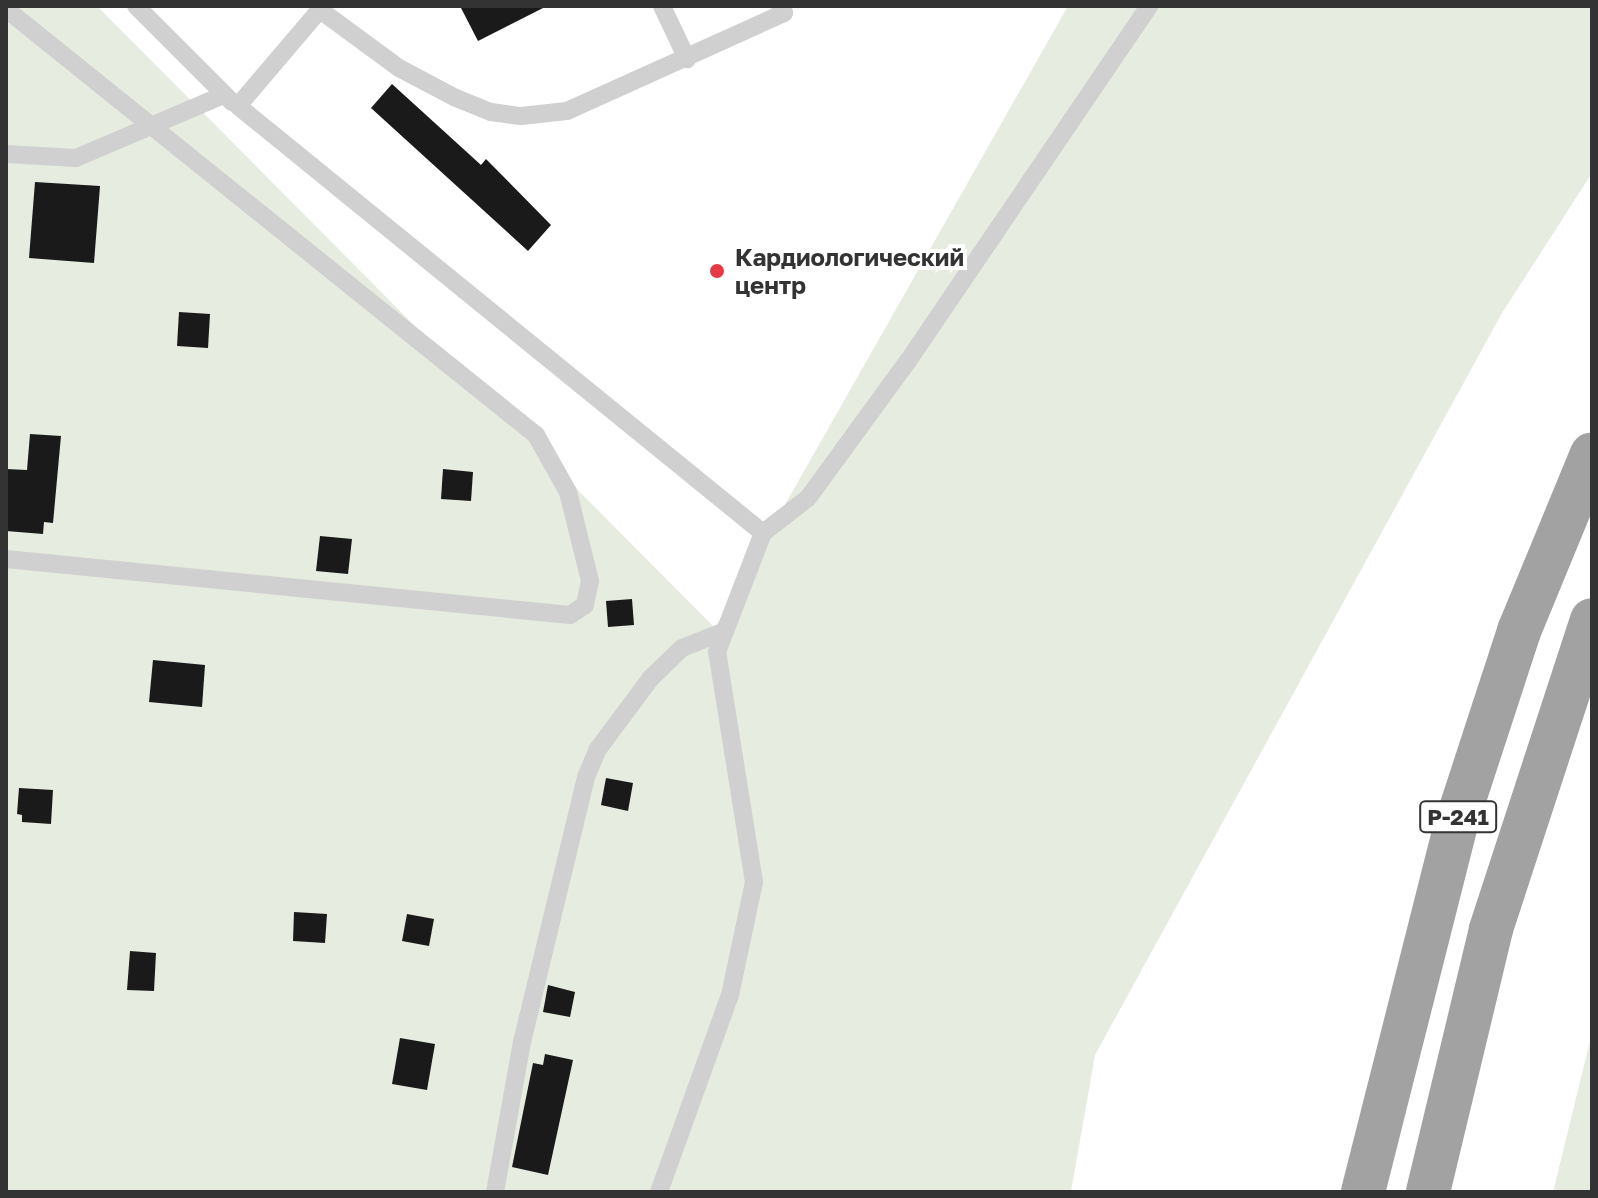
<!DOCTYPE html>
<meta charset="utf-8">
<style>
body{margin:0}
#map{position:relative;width:1598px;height:1198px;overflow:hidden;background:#fff;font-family:"Golos Text",sans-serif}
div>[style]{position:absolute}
.green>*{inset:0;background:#e6ecdf}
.building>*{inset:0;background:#1a1a1a}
.service>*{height:18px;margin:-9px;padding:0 9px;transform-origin:9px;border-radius:9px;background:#d0d0d0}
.trunk>*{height:44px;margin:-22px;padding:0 22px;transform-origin:22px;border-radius:22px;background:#a2a2a2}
.dots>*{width:22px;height:22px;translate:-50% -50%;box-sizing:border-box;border:4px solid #fff;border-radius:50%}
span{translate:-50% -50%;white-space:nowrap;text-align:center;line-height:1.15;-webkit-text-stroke:8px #fff;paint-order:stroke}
.shield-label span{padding:2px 6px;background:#fff;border:2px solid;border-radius:6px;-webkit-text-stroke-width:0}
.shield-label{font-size:22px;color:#333;font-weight:700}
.poi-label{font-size:24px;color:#333;font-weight:700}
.left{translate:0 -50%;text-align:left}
.frame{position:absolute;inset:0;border:8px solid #333;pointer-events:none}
</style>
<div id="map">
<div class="green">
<div style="clip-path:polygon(6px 6px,97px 6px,715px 628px,1068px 6px,1592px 6px,1592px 173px,1502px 313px,1095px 1055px,1071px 1192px,6px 1192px)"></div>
<div style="clip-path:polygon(1592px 1033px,1592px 1192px,1553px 1192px)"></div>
</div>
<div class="building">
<div style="clip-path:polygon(460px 6px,547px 6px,478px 41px)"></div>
<div style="clip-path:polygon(392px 84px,481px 165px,486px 159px,551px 225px,528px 251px,371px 108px)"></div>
<div style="clip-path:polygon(35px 182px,100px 186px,94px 263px,29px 258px)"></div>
<div style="clip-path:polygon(179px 312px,210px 314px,208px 348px,177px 346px)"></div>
<div style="clip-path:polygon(30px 434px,61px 436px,53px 523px,44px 522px,43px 534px,6px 531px,6px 469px,27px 470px)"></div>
<div style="clip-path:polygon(443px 469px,473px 472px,471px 501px,441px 499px)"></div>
<div style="clip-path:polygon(320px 536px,352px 539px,348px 574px,316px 571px)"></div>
<div style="clip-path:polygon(632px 599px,634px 625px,608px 627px,606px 601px)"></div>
<div style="clip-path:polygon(153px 660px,205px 665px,202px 707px,149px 702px)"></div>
<div style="clip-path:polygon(606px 778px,633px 783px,628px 811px,601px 805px)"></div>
<div style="clip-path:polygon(19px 788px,53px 790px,51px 824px,22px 822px,22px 815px,17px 814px)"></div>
<div style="clip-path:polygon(294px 912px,327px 914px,325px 943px,293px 941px)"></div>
<div style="clip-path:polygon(407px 914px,434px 919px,429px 946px,402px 941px)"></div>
<div style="clip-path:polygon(130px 951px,156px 953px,154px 991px,127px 990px)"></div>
<div style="clip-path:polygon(548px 985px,575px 992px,570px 1017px,543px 1012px)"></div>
<div style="clip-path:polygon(400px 1038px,435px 1044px,427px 1090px,392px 1084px)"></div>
<div style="clip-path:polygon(545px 1054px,573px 1060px,548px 1175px,512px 1167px,533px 1063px,543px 1065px)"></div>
</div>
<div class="service">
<div style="left:136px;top:6px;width:136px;rotate:45deg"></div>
<div style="left:323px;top:6px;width:131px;rotate:130.4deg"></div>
<div style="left:238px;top:106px;width:677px;rotate:39.12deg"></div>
<div style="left:662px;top:6px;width:59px;rotate:64.7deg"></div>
<div style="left:6px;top:9px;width:680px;rotate:38.79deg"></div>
<div style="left:536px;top:435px;width:65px;rotate:60.7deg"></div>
<div style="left:568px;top:492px;width:92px;rotate:76.1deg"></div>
<div style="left:590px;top:581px;width:25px;rotate:102deg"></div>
<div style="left:585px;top:605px;width:18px;rotate:146deg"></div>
<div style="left:570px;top:615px;width:567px;rotate:-174.33deg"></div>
<div style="left:320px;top:10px;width:98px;rotate:36.3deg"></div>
<div style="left:399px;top:68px;width:64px;rotate:27.8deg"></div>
<div style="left:456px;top:98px;width:38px;rotate:22deg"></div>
<div style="left:491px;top:112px;width:30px;rotate:8deg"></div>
<div style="left:521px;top:116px;width:46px;rotate:-6.2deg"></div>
<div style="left:567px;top:111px;width:238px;rotate:-24.3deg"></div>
<div style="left:784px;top:13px;width:8px;rotate:-120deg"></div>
<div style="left:6px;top:154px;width:70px;rotate:3.3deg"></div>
<div style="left:76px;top:158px;width:161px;rotate:-23.1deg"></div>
<div style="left:495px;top:1192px;width:152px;rotate:-79.8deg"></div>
<div style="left:522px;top:1042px;width:273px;rotate:-76.4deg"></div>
<div style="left:586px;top:777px;width:30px;rotate:-67deg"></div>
<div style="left:598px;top:749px;width:89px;rotate:-53.3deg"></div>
<div style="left:651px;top:678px;width:43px;rotate:-44.1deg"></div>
<div style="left:682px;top:648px;width:46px;rotate:-21.6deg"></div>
<div style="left:659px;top:1192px;width:209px;rotate:-70.2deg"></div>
<div style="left:730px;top:995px;width:116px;rotate:-78deg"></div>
<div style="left:754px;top:882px;width:233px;rotate:-99.1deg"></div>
<div style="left:717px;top:652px;width:128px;rotate:-68.9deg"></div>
<div style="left:763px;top:533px;width:57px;rotate:-37.9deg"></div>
<div style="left:808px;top:498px;width:170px;rotate:-53.9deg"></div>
<div style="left:908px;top:361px;width:429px;rotate:-55.8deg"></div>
</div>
<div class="trunk">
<div style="left:1363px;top:1192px;width:383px;rotate:-75.8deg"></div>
<div style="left:1457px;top:821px;width:200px;rotate:-71.9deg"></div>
<div style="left:1519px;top:631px;width:191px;rotate:-67.6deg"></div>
<div style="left:1428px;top:1192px;width:270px;rotate:-76.5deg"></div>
<div style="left:1491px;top:929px;width:325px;rotate:-71.9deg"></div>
</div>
<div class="dots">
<div style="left:717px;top:271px;background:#e63946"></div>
</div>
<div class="shield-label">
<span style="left:1458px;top:817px">Р-241</span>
</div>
<div class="poi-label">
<span class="left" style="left:735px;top:271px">Кардиологический<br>центр</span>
</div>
<div class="frame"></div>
</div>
